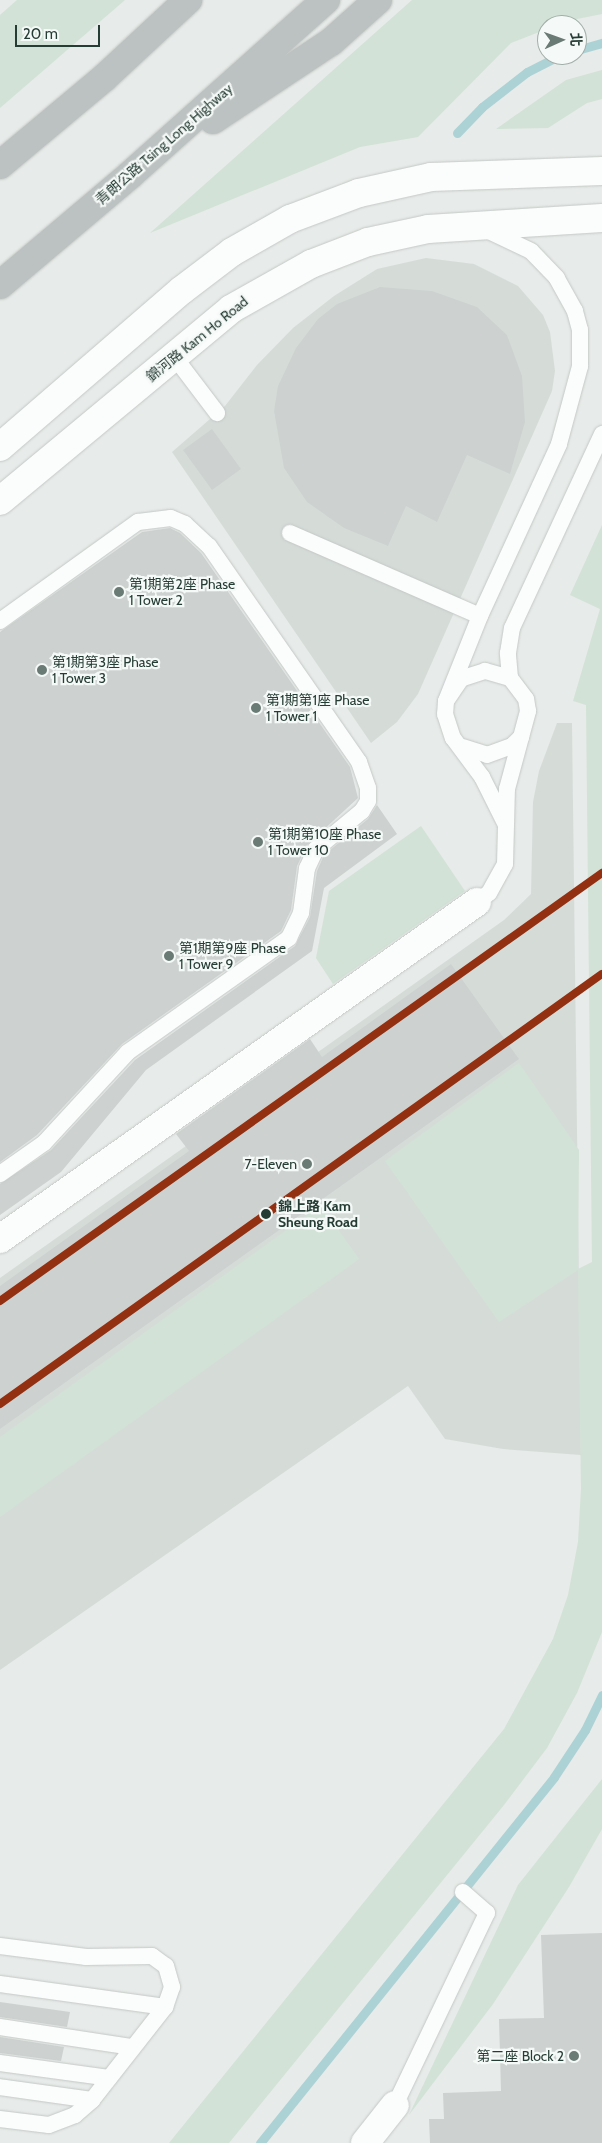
<!DOCTYPE html>
<meta charset="utf-8">
<style>
body{margin:0}
#map{position:relative;width:602px;height:2143px;overflow:hidden;background:#e7ebe9;font-family:Cabin,"Noto Sans TC",sans-serif}
div>[style]{position:absolute}
.built>*{inset:0;background:#d5dcd8}
.green>*{inset:0;background:#d2e2d6}
.stream>*{height:9px;margin:-4.5px;padding:0 4.5px;transform-origin:4.5px;border-radius:4.5px;background:#acd2d5}
.building>*{inset:0;background:#cdd2d0}
.roads{filter:drop-shadow(0 0 1px #c4c8c6) drop-shadow(0 0 1px #c4c8c6)}
.lane>*{height:16px;margin:-8px;padding:0 8px;transform-origin:8px;border-radius:8px;background:#fbfcfc}
.street>*{height:28px;margin:-14px;padding:0 14px;transform-origin:14px;border-radius:14px;background:#fbfcfc}
.secondary>*{height:28px;margin:-14px;padding:0 14px;transform-origin:14px;border-radius:14px;background:#fbfcfc}
.highway>*{height:28px;margin:-14px;padding:0 14px;transform-origin:14px;border-radius:14px;background:#bcc2c1}
.metro-1>*{height:8px;margin:-4px;padding:0 4px;transform-origin:4px;border-radius:4px;background:#923011}
.dots>*{width:14px;height:14px;translate:-50% -50%;box-sizing:border-box;border:2px solid #f5f9f7;border-radius:50%}
span{translate:-50% -50%;white-space:nowrap;text-align:center;line-height:1.15;-webkit-text-stroke:4.5px #f5f9f7;paint-order:stroke}
.street-label{font-size:14px;color:#263d35}
.poi-label{font-size:14px;color:#263d35}
.left{translate:0 -50%;text-align:left}
.right{translate:-100% -50%;text-align:right}
.stop-label{font-size:14px;color:#263d35;font-weight:700}
.north{position:absolute;left:537px;top:15px;width:50px;height:50px;box-sizing:border-box;background:#f5f9f7;border:1px solid #a2aea9;border-radius:50%;rotate:88deg;font-size:14px;font-weight:700;line-height:20px;text-align:center;color:#263d35}
.north::after{content:'';display:block;margin:auto;width:18px;height:22px;background:#6a7a74;clip-path:polygon(50% 0,100% 100%,50% 72%,0 100%)}
.scale{position:absolute;left:15px;top:25px;width:85px;height:22px;box-sizing:border-box;border:2px solid #263d35;border-top:0;padding-left:6px;font-size:15px;line-height:18px;white-space:nowrap;color:#263d35;-webkit-text-stroke:4px #f5f9f7;paint-order:stroke}
</style>
<div id="map">
<div class="built">
<div style="clip-path:polygon(426px 258px,474px 264px,518px 286px,543px 315px,550px 332px,555px 371px,552px 391px,418px 694px,397px 722px,371px 743px,172px 452px,225px 406px,257px 365px,293px 328px,334px 296px,377px 269px)"></div>
<div style="clip-path:polygon(557px 723px,572px 723px,581px 1455px,503px 1449px,445px 1439px,408px 1386px,0 1670px,0 1278px,504px 920px,531px 894px,533px 802px,539px 771px)"></div>
</div>
<div class="green">
<div style="clip-path:polygon(17px 0,125px 0,0 108px,0 15px)"></div>
<div style="clip-path:polygon(412px 0,602px 0,602px 14px,547px 25px,547px 29px,511px 43px,418px 137px,360px 147px,150px 233px)"></div>
<div style="clip-path:polygon(602px 70px,602px 99px,587px 103px,548px 128px,496px 129px,566px 80px)"></div>
<div style="clip-path:polygon(602px 525px,602px 1632px,577px 1693px,547px 1748px,504px 1805px,229px 2143px,169px 2143px,504px 1729px,553px 1639px,568px 1595px,578px 1542px,581px 1489px,578px 1270px,499px 1322px,385px 1161px,519px 1063px,579px 1150px,578px 1269px,592px 1262px,586px 705px,573px 701px,600px 609px,570px 595px)"></div>
<div style="clip-path:polygon(421px 826px,465px 891px,333px 984px,316px 958px,329px 891px)"></div>
<div style="clip-path:polygon(321px 1205px,359px 1259px,0 1517px,0 1437px)"></div>
<div style="clip-path:polygon(602px 1779px,602px 1829px,569px 1887px,493px 2004px,409px 2115px,518px 1885px)"></div>
</div>
<div class="stream">
<div style="left:577px;top:50px;width:26px;rotate:-16deg"></div>
<div style="left:457px;top:133px;width:36px;rotate:-46deg"></div>
<div style="left:482px;top:107px;width:57px;rotate:-37.9deg"></div>
<div style="left:527px;top:72px;width:38px;rotate:-27deg"></div>
<div style="left:260px;top:2143px;width:469px;rotate:-51.2deg"></div>
<div style="left:554px;top:1777px;width:56px;rotate:-56.6deg"></div>
<div style="left:585px;top:1730px;width:39px;rotate:-64deg"></div>
</div>
<div class="building">
<div style="clip-path:polygon(380px 287px,432px 291px,477px 307px,507px 335px,522px 376px,525px 422px,510px 474px,467px 455px,437px 522px,406px 506px,388px 546px,344px 528px,307px 502px,284px 468px,274px 411px,278px 386px,296px 348px,318px 319px,337px 304px)"></div>
<div style="clip-path:polygon(212px 429px,241px 469px,212px 490px,183px 450px)"></div>
<div style="clip-path:polygon(170px 528px,180px 533px,201px 553px,350px 767px,358px 798px,307px 845px,297px 866px,291px 910px,281px 931px,122px 1044px,37px 1135px,0 1162px,0 632px,142px 532px)"></div>
<div style="clip-path:polygon(377px 805px,397px 834px,324px 888px,312px 951px,146px 1070px,61px 1172px,0 1215px,0 1184px,51px 1150px,135px 1060px,295px 946px,310px 917px,317px 871px,324px 855px,368px 819px)"></div>
<div style="clip-path:polygon(451px 964px,519px 1059px,0 1429px,0 1286px,189px 1151px,176px 1134px,310px 1039px,322px 1057px)"></div>
<div style="clip-path:polygon(602px 1933px,602px 2143px,430px 2143px,429px 2119px,444px 2119px,443px 2093px,501px 2091px,499px 2019px,544px 2018px,541px 1935px)"></div>
<div style="clip-path:polygon(0 2002px,70px 2012px,67px 2027px,0 2017px)"></div>
<div style="clip-path:polygon(0 2037px,64px 2047px,61px 2061px,0 2053px)"></div>
</div>
<div class="roads">
<div class="lane">
<div style="left:173px;top:355px;width:73px;rotate:52.8deg"></div>
<div style="left:290px;top:533px;width:207px;rotate:23.6deg"></div>
<div style="left:0;top:621px;width:170px;rotate:-35.7deg"></div>
<div style="left:138px;top:522px;width:33px;rotate:-7deg"></div>
<div style="left:171px;top:518px;width:15px;rotate:23deg"></div>
<div style="left:185px;top:524px;width:33px;rotate:43deg"></div>
<div style="left:209px;top:546px;width:263px;rotate:55.2deg"></div>
<div style="left:359px;top:762px;width:28px;rotate:71deg"></div>
<div style="left:368px;top:788px;width:13px;rotate:90deg"></div>
<div style="left:368px;top:801px;width:12px;rotate:121deg"></div>
<div style="left:362px;top:811px;width:60px;rotate:140.4deg"></div>
<div style="left:316px;top:849px;width:21px;rotate:115deg"></div>
<div style="left:307px;top:868px;width:45px;rotate:97.6deg"></div>
<div style="left:301px;top:913px;width:28px;rotate:116deg"></div>
<div style="left:289px;top:938px;width:197px;rotate:144.7deg"></div>
<div style="left:128px;top:1052px;width:124px;rotate:132.7deg"></div>
<div style="left:44px;top:1143px;width:54px;rotate:144.8deg"></div>
<div style="left:510px;top:678px;width:25px;rotate:-95deg"></div>
<div style="left:508px;top:653px;width:25px;rotate:-81deg"></div>
<div style="left:512px;top:628px;width:214px;rotate:-65.1deg"></div>
<div style="left:446px;top:701px;width:92px;rotate:-68.2deg"></div>
<div style="left:480px;top:616px;width:189px;rotate:-65.3deg"></div>
<div style="left:559px;top:444px;width:81px;rotate:-74.9deg"></div>
<div style="left:580px;top:366px;width:36px;rotate:-90deg"></div>
<div style="left:580px;top:330px;width:20px;rotate:-105deg"></div>
<div style="left:575px;top:311px;width:38px;rotate:-119deg"></div>
<div style="left:557px;top:278px;width:37px;rotate:-134deg"></div>
<div style="left:531px;top:251px;width:49px;rotate:-154.5deg"></div>
<div style="left:463px;top:747px;width:25px;rotate:18deg"></div>
<div style="left:487px;top:755px;width:27px;rotate:-20deg"></div>
<div style="left:512px;top:746px;width:13px;rotate:-45deg"></div>
<div style="left:477px;top:902px;width:15px;rotate:-37deg"></div>
<div style="left:489px;top:893px;width:33px;rotate:-61deg"></div>
<div style="left:505px;top:864px;width:75px;rotate:-88.5deg"></div>
<div style="left:507px;top:789px;width:81px;rotate:-74.9deg"></div>
<div style="left:528px;top:711px;width:12px;rotate:-99deg"></div>
<div style="left:526px;top:699px;width:26px;rotate:-127deg"></div>
<div style="left:510px;top:678px;width:26px;rotate:-164deg"></div>
<div style="left:485px;top:671px;width:25px;rotate:162deg"></div>
<div style="left:461px;top:679px;width:27px;rotate:124deg"></div>
<div style="left:446px;top:701px;width:13px;rotate:94deg"></div>
<div style="left:445px;top:714px;width:25px;rotate:72deg"></div>
<div style="left:453px;top:738px;width:49px;rotate:53.4deg"></div>
<div style="left:482px;top:777px;width:51px;rotate:63.4deg"></div>
<div style="left:0;top:1946px;width:87px;rotate:7.3deg"></div>
<div style="left:86px;top:1957px;width:66px;rotate:-0.9deg"></div>
<div style="left:152px;top:1956px;width:17px;rotate:36deg"></div>
<div style="left:166px;top:1966px;width:22px;rotate:74deg"></div>
<div style="left:172px;top:1987px;width:21px;rotate:109deg"></div>
<div style="left:165px;top:2007px;width:118px;rotate:128.1deg"></div>
<div style="left:92px;top:2100px;width:93px;rotate:-172deg"></div>
<div style="left:0;top:1984px;width:167px;rotate:7.9deg"></div>
<div style="left:0;top:2027px;width:134px;rotate:8.6deg"></div>
<div style="left:0;top:2063px;width:110px;rotate:7.8deg"></div>
<div style="left:395px;top:2105px;width:213px;rotate:-64.4deg"></div>
<div style="left:487px;top:1913px;width:32px;rotate:-139deg"></div>
<div style="left:0;top:2119px;width:49px;rotate:7deg"></div>
<div style="left:49px;top:2125px;width:28px;rotate:-21deg"></div>
<div style="left:75px;top:2115px;width:23px;rotate:-41deg"></div>
</div>
<div class="street">
<div style="left:0;top:1239px;width:584px;rotate:-35.24deg"></div>
<div style="left:365px;top:2143px;width:48px;rotate:-51.7deg"></div>
</div>
<div class="secondary">
<div style="left:0;top:447px;width:240px;rotate:-40.8deg"></div>
<div style="left:182px;top:290px;width:63px;rotate:-37.2deg"></div>
<div style="left:232px;top:252px;width:67px;rotate:-29.6deg"></div>
<div style="left:290px;top:219px;width:74px;rotate:-20.6deg"></div>
<div style="left:359px;top:193px;width:74px;rotate:-12.5deg"></div>
<div style="left:431px;top:177px;width:171px;rotate:-2deg"></div>
<div style="left:0;top:501px;width:300px;rotate:-39.7deg"></div>
<div style="left:231px;top:309px;width:92px;rotate:-29.4deg"></div>
<div style="left:311px;top:264px;width:61px;rotate:-21.1deg"></div>
<div style="left:368px;top:242px;width:61px;rotate:-12.2deg"></div>
<div style="left:428px;top:229px;width:174px;rotate:-3.6deg"></div>
</div>
<div class="highway">
<div style="left:213px;top:120px;width:141px;rotate:-33.5deg"></div>
<div style="left:331px;top:42px;width:63px;rotate:-41.8deg"></div>
<div style="left:0;top:165px;width:136px;rotate:-39.9deg"></div>
<div style="left:104px;top:78px;width:115px;rotate:-42.9deg"></div>
<div style="left:0;top:285px;width:170px;rotate:-40.2deg"></div>
<div style="left:130px;top:175px;width:263px;rotate:-41.8deg"></div>
</div>
</div>
<div class="metro-1">
<div style="left:0;top:1301px;width:739px;rotate:-35.41deg"></div>
<div style="left:0;top:1404px;width:740px;rotate:-35.54deg"></div>
</div>
<div class="dots">
<div style="left:119px;top:592px;background:#6a7a74"></div>
<div style="left:42px;top:670px;background:#6a7a74"></div>
<div style="left:256px;top:708px;background:#6a7a74"></div>
<div style="left:258px;top:842px;background:#6a7a74"></div>
<div style="left:169px;top:956px;background:#6a7a74"></div>
<div style="left:307px;top:1164px;background:#6a7a74"></div>
<div style="left:266px;top:1214px;background:#263d35"></div>
<div style="left:574px;top:2056px;background:#6a7a74"></div>
</div>
<div class="street-label">
<span style="left:164px;top:144px;rotate:-41deg">青朗公路 Tsing Long Highway</span>
<span style="left:197px;top:339px;rotate:-39deg">錦河路 Kam Ho Road</span>
</div>
<div class="poi-label">
<span class="left" style="left:129px;top:592px">第1期第2座 Phase<br>1 Tower 2</span>
<span class="left" style="left:52px;top:670px">第1期第3座 Phase<br>1 Tower 3</span>
<span class="left" style="left:266px;top:708px">第1期第1座 Phase<br>1 Tower 1</span>
<span class="left" style="left:268px;top:842px">第1期第10座 Phase<br>1 Tower 10</span>
<span class="left" style="left:179px;top:956px">第1期第9座 Phase<br>1 Tower 9</span>
<span class="right" style="left:297px;top:1164px">7-Eleven</span>
<span class="right" style="left:564px;top:2056px">第二座 Block 2</span>
</div>
<div class="stop-label">
<span class="left" style="left:278px;top:1214px">錦上路 Kam<br>Sheung Road</span>
</div>
<div class="north">北</div>
<div class="scale">20 m</div>
</div>
